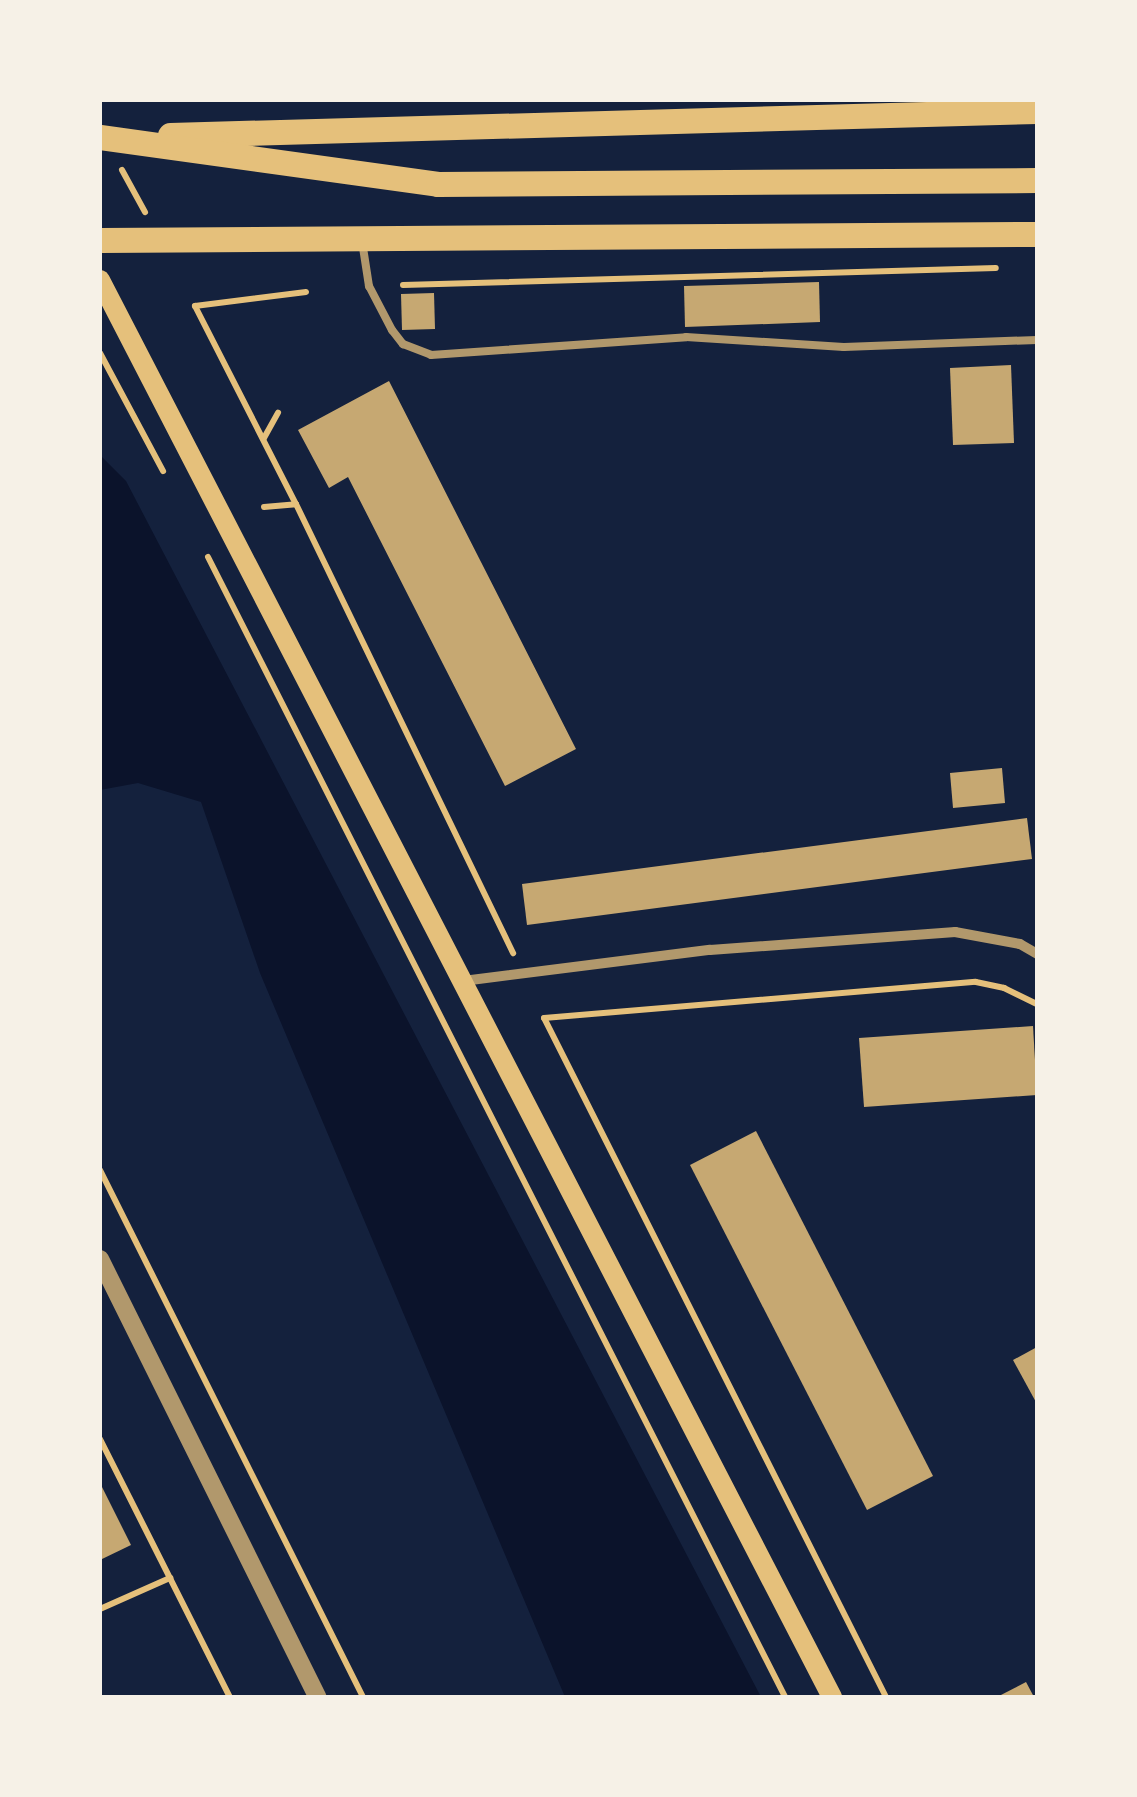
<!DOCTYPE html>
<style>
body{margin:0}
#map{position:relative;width:1137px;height:1797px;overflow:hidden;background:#14213d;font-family:Raleway,sans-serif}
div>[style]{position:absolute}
.water>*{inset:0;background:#0b132b}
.building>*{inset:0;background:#c6a872}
.path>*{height:6px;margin:-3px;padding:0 3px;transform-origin:3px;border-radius:3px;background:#e5c07b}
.service>*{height:8px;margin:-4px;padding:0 4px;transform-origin:4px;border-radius:4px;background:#b1986c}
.minor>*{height:10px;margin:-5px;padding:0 5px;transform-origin:5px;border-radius:5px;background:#b1986c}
.tertiary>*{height:18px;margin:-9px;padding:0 9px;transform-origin:9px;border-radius:9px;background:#b1986c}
.secondary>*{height:20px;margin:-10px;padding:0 10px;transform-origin:10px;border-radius:10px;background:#e5c07b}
.primary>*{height:25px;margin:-12.5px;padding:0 12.5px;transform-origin:12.5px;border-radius:12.5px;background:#e5c07b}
span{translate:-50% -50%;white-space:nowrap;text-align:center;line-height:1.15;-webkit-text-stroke:9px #f6f1e7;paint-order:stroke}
.frame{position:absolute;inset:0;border:102px solid #f6f1e7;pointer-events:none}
</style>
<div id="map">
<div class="water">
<div style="clip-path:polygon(100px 455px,126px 481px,761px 1697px,565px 1697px,260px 973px,201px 802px,138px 783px,100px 790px)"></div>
</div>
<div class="building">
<div style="clip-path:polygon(819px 282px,820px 322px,685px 327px,684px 286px)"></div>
<div style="clip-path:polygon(434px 293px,435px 329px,402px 330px,401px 294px)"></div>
<div style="clip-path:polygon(1011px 365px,1014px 443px,953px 445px,950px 368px)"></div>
<div style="clip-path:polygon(389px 381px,576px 749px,505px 786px,348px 477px,329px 488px,298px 430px)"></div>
<div style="clip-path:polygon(1002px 768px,1005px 803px,953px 808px,950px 773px)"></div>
<div style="clip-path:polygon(1027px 818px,1032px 859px,527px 925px,522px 884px)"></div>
<div style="clip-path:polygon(1033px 1026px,1037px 1095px,864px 1107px,859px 1038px)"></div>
<div style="clip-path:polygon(756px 1131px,933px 1476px,867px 1510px,690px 1165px)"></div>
<div style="clip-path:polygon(1037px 1347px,1037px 1404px,1013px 1360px)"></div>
<div style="clip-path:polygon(100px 1483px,131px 1545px,100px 1560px)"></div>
<div style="clip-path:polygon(1026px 1682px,1034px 1697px,997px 1697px)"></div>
</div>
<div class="path">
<div style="left:122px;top:170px;width:48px;rotate:61.3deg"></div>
<div style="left:403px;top:285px;width:593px;rotate:-1.64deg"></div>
<div style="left:306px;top:292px;width:112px;rotate:172.8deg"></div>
<div style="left:195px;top:306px;width:222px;rotate:63deg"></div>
<div style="left:296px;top:504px;width:499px;rotate:64.2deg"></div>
<div style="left:100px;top:353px;width:134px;rotate:61.9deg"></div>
<div style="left:264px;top:438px;width:29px;rotate:-61deg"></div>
<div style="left:264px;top:507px;width:32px;rotate:-5deg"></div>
<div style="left:208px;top:557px;width:1278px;rotate:63.15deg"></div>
<div style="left:100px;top:1170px;width:589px;rotate:63.48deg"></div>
<div style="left:100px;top:1439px;width:289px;rotate:63.3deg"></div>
<div style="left:100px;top:1609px;width:77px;rotate:-23.9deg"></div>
<div style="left:886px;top:1697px;width:760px;rotate:-116.73deg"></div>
<div style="left:544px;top:1018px;width:433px;rotate:-4.8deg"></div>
<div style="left:976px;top:982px;width:29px;rotate:12deg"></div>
<div style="left:1004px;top:988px;width:37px;rotate:26deg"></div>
</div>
<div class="service">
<div style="left:362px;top:241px;width:46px;rotate:81.2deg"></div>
<div style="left:369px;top:286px;width:50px;rotate:62.4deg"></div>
<div style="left:392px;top:330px;width:18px;rotate:52deg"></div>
<div style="left:403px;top:344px;width:30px;rotate:21deg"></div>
<div style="left:431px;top:355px;width:256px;rotate:-4deg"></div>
<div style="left:686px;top:337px;width:158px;rotate:3.6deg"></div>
<div style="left:844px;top:347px;width:193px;rotate:-2.1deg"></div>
</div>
<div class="minor">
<div style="left:463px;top:981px;width:249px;rotate:-7.2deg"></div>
<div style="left:710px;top:950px;width:246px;rotate:-4.2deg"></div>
<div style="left:955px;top:932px;width:66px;rotate:10.5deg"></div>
<div style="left:1020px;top:944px;width:20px;rotate:30deg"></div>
</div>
<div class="tertiary">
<div style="left:100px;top:1259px;width:489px;rotate:63.6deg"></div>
</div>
<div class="secondary">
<div style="left:100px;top:280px;width:1595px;rotate:62.68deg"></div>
</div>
<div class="primary">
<div style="left:170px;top:135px;width:867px;rotate:-1.59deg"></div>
<div style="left:100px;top:137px;width:341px;rotate:7.9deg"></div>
<div style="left:438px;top:184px;width:599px;rotate:-0.38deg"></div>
<div style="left:100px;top:240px;width:937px;rotate:-0.37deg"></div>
</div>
<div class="frame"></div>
</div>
